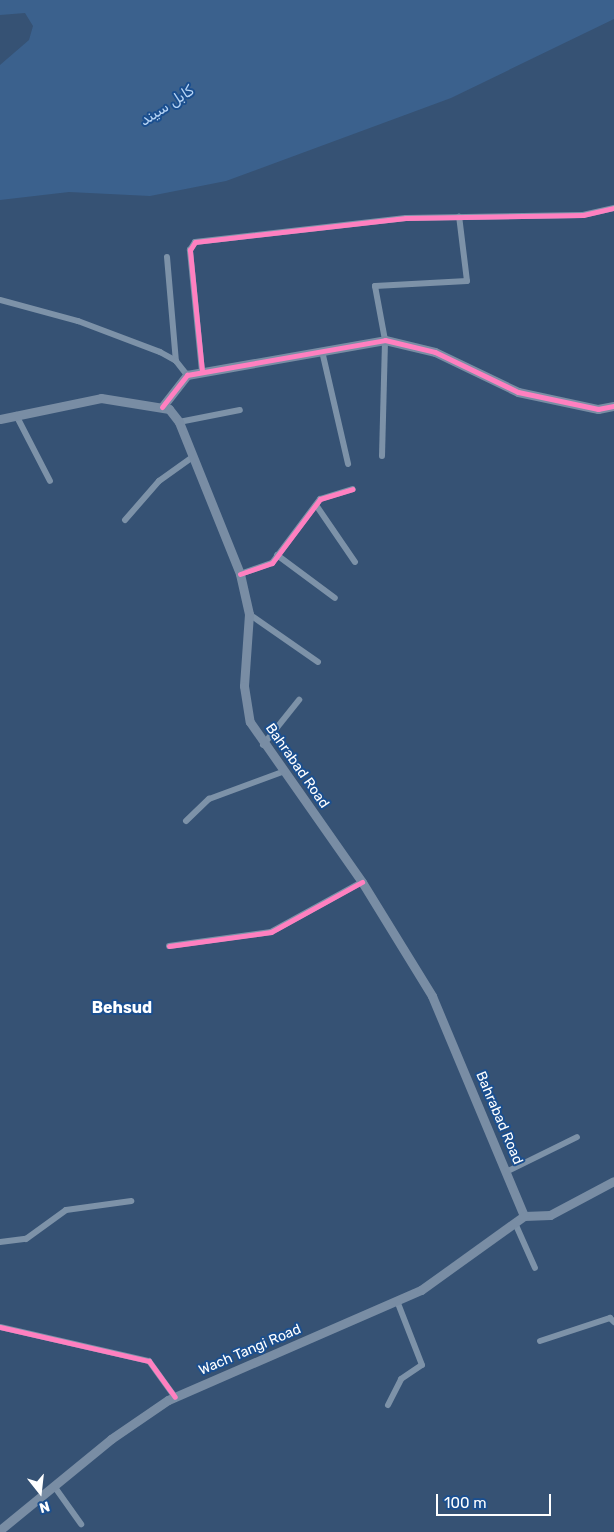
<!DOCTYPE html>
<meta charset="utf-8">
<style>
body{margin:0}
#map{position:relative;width:614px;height:1532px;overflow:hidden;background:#365274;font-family:Rubik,Vazirmatn,sans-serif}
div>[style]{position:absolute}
.water>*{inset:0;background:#3b618d}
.street>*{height:6px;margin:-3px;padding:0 3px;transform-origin:3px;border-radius:3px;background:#7d92a8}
.secondary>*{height:9px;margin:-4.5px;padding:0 4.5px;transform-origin:4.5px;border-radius:4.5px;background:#798da4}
.cycleway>*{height:5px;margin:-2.5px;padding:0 2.5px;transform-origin:2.5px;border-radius:2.5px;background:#ff80c0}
span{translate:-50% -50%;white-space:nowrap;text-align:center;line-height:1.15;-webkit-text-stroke:4px #1b4f8f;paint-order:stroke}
.street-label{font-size:14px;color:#fff}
.water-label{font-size:15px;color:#b5d3f5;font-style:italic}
.quarter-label{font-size:16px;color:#fff;font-weight:700}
.north{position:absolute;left:15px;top:1467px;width:50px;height:50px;-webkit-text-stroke:4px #1b4f8f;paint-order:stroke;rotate:164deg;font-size:14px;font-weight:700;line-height:20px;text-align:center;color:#fff}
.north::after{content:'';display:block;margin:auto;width:18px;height:22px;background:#fff;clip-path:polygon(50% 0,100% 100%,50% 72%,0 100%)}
.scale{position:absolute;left:436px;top:1494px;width:115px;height:22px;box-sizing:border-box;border:2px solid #fff;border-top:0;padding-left:6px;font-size:15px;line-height:18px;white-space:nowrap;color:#fff;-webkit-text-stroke:4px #1b4f8f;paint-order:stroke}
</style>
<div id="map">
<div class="water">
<div style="clip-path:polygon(0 0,614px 0,614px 19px,451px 98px,226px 181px,150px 196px,69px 192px,0 200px,0 65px,29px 40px,33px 26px,25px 13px,0 15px)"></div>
</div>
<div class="street">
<div style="left:167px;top:257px;width:104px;rotate:85.1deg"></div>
<div style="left:0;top:300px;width:81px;rotate:15.1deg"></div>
<div style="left:78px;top:321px;width:88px;rotate:20.7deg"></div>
<div style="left:160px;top:352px;width:18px;rotate:29deg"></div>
<div style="left:176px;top:361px;width:18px;rotate:52deg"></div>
<div style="left:322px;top:351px;width:116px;rotate:77deg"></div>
<div style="left:202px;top:371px;width:122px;rotate:-95.7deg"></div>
<div style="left:190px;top:250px;width:9px;rotate:-58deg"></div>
<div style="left:195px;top:242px;width:212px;rotate:-6.5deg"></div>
<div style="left:406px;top:218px;width:177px;rotate:-1deg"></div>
<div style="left:583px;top:215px;width:32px;rotate:-13deg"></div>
<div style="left:16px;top:415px;width:74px;rotate:62.7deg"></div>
<div style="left:179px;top:422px;width:62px;rotate:-11.1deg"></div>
<div style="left:382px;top:456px;width:116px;rotate:-88.5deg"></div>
<div style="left:385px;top:340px;width:55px;rotate:-100.5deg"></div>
<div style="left:375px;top:286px;width:92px;rotate:-3.1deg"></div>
<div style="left:467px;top:281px;width:65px;rotate:-97deg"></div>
<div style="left:316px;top:505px;width:69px;rotate:55.6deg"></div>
<div style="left:125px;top:520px;width:52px;rotate:-48.9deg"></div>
<div style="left:159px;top:481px;width:43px;rotate:-35.5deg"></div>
<div style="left:277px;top:555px;width:72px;rotate:36.6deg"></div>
<div style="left:240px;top:574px;width:34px;rotate:-19deg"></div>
<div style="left:272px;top:563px;width:80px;rotate:-53.1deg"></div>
<div style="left:320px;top:499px;width:34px;rotate:-17deg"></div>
<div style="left:249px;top:614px;width:84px;rotate:34.8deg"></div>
<div style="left:263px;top:745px;width:58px;rotate:-51.3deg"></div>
<div style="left:186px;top:821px;width:32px;rotate:-44deg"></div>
<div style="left:209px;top:799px;width:78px;rotate:-20.3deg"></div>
<div style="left:169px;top:946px;width:103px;rotate:-7.8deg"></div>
<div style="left:271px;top:932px;width:104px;rotate:-28.8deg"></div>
<div style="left:506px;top:1172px;width:79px;rotate:-26.2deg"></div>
<div style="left:515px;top:1223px;width:49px;rotate:66deg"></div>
<div style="left:0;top:1242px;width:26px;rotate:-7deg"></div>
<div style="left:26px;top:1239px;width:49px;rotate:-35.9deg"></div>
<div style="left:66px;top:1210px;width:66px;rotate:-7.9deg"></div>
<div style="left:0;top:1327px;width:153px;rotate:12.9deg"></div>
<div style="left:149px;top:1361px;width:44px;rotate:54.2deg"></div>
<div style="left:540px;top:1341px;width:74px;rotate:-18.2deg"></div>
<div style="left:610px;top:1318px;width:6px;rotate:45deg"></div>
<div style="left:388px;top:1405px;width:29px;rotate:-63deg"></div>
<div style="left:401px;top:1379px;width:25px;rotate:-34deg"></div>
<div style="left:422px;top:1365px;width:69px;rotate:-111.3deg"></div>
<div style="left:54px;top:1486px;width:47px;rotate:54.6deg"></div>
</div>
<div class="secondary">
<div style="left:162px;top:407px;width:41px;rotate:-52deg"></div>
<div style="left:187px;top:375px;width:201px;rotate:-10deg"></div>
<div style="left:385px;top:340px;width:51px;rotate:13.5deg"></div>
<div style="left:435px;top:352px;width:92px;rotate:25.7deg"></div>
<div style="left:518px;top:392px;width:82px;rotate:12deg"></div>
<div style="left:598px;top:409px;width:16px;rotate:-11deg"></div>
<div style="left:0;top:419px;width:103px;rotate:-11.7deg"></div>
<div style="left:101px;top:398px;width:69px;rotate:9.2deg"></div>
<div style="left:169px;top:409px;width:16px;rotate:52deg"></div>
<div style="left:179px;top:422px;width:164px;rotate:68.1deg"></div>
<div style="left:240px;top:574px;width:41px;rotate:77.3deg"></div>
<div style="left:249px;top:614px;width:72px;rotate:94deg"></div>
<div style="left:244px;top:686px;width:36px;rotate:81deg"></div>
<div style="left:250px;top:722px;width:195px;rotate:55deg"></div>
<div style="left:362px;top:882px;width:134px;rotate:58.4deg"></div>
<div style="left:432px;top:996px;width:238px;rotate:67.3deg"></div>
<div style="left:524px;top:1216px;width:26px;rotate:-2deg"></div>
<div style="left:550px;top:1215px;width:72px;rotate:-28deg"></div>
<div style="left:0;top:1530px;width:144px;rotate:-39.3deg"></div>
<div style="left:111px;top:1439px;width:69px;rotate:-34.4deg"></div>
<div style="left:168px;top:1400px;width:276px;rotate:-23.5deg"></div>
<div style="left:421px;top:1290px;width:127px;rotate:-35.7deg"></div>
</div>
<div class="cycleway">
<div style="left:202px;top:371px;width:122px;rotate:-95.7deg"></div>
<div style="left:190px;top:250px;width:9px;rotate:-58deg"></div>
<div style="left:195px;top:242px;width:212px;rotate:-6.5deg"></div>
<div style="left:406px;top:218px;width:177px;rotate:-1deg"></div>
<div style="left:583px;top:215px;width:32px;rotate:-13deg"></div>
<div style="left:162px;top:407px;width:41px;rotate:-52deg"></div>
<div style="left:187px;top:375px;width:201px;rotate:-10deg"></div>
<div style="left:385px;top:340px;width:51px;rotate:13.5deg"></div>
<div style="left:435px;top:352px;width:92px;rotate:25.7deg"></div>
<div style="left:518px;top:392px;width:82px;rotate:12deg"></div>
<div style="left:598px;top:409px;width:16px;rotate:-11deg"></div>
<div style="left:240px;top:574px;width:34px;rotate:-19deg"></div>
<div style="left:272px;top:563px;width:80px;rotate:-53.1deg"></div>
<div style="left:320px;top:499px;width:34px;rotate:-17deg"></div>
<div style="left:169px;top:946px;width:103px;rotate:-7.8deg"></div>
<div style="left:271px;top:932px;width:104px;rotate:-28.8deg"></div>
<div style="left:0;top:1327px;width:153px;rotate:12.9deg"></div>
<div style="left:149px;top:1361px;width:44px;rotate:54.2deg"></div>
</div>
<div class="street-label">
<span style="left:297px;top:766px;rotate:55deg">Bahrabad Road</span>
<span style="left:499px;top:1118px;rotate:67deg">Bahrabad Road</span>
<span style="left:250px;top:1350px;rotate:-23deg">Wach Tangi Road</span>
</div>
<div class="water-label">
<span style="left:167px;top:106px;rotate:-33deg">کابل سيند</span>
</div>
<div class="quarter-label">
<span style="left:122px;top:1008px">Behsud</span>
</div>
<div class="north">N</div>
<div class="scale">100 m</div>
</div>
